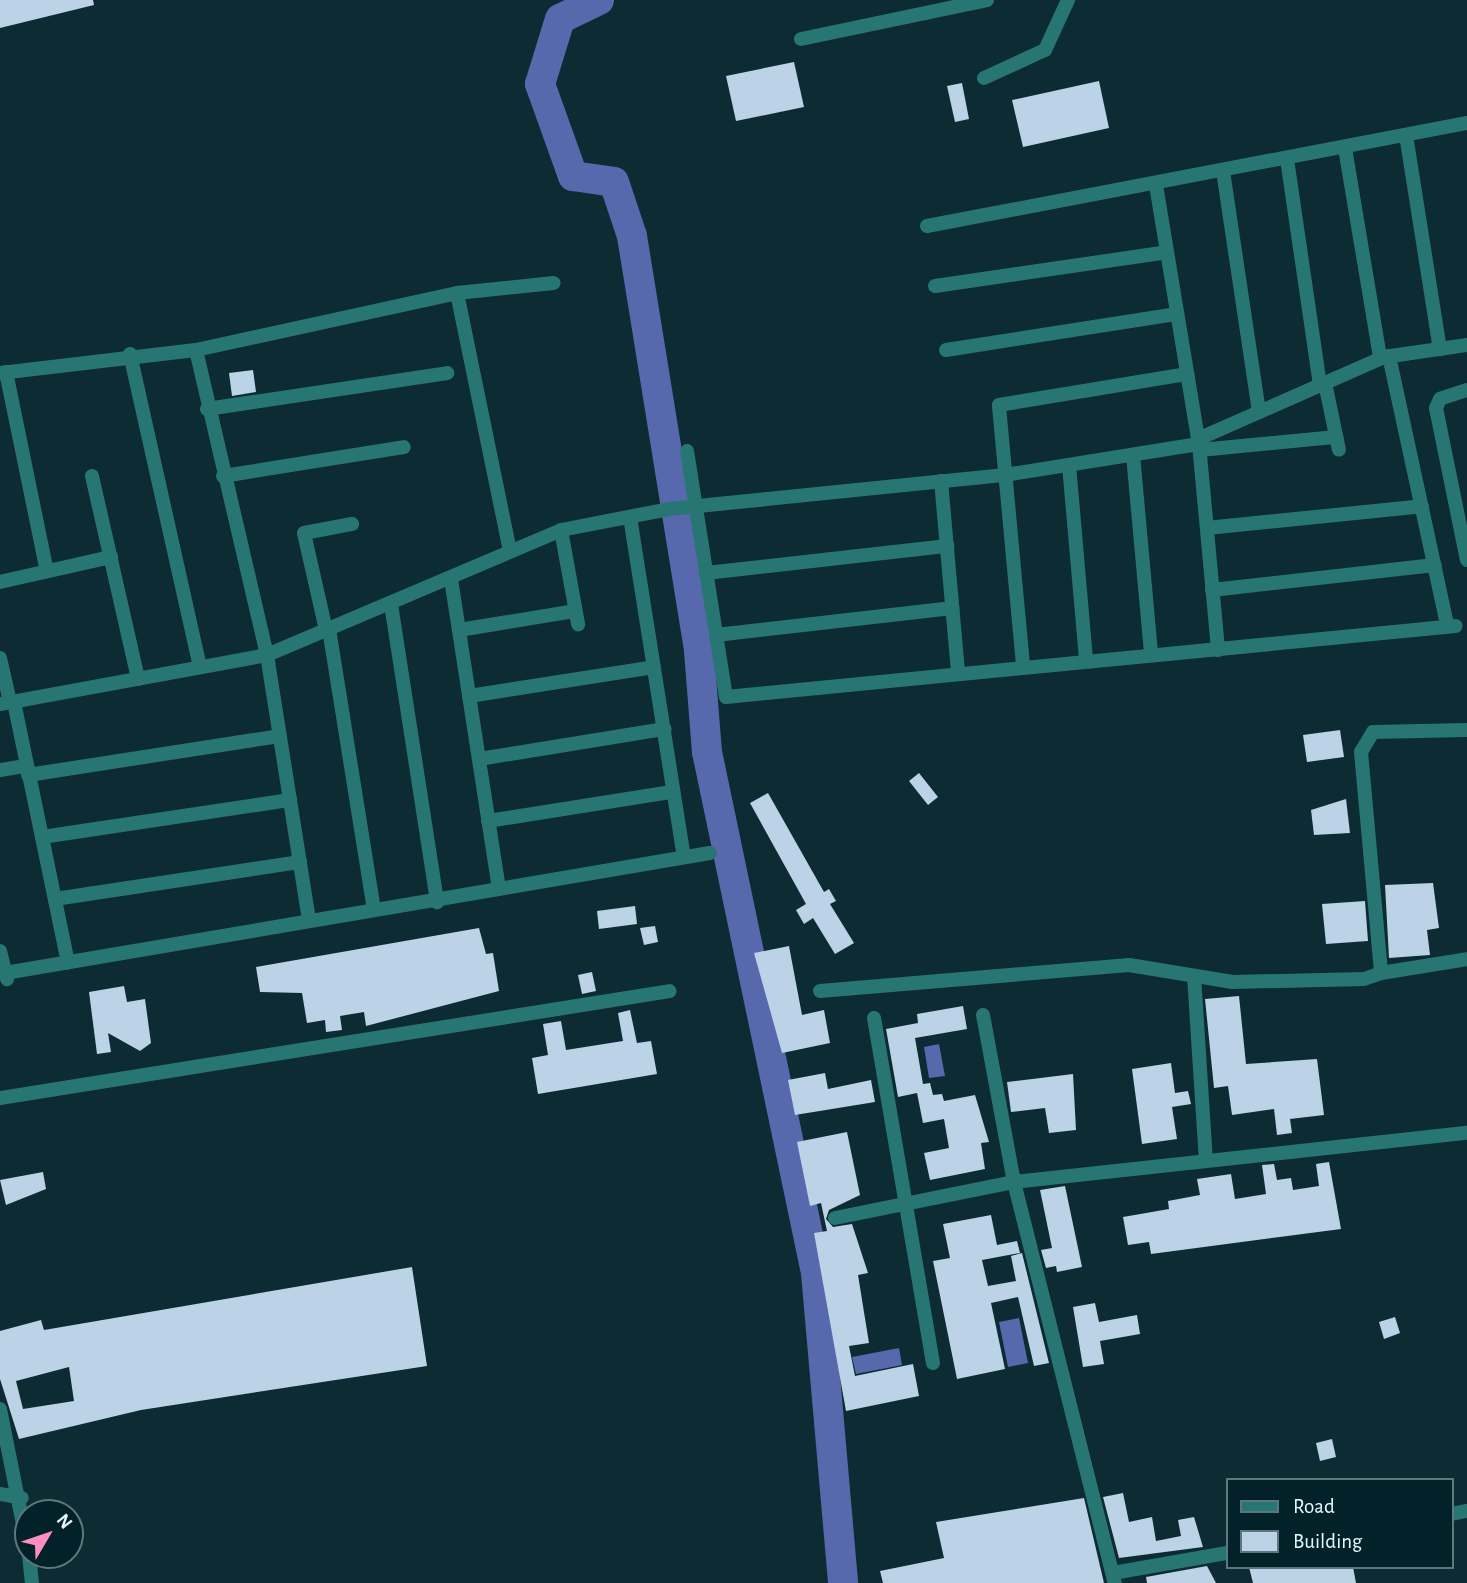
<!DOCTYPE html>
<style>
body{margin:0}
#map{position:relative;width:1467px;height:1583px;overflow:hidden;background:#0d2b33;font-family:"Alegreya Sans",sans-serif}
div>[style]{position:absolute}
.water>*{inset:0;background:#5768ac}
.river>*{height:30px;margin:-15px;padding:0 15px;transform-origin:15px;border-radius:15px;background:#5768ac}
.building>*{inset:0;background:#bbd2e7}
.street>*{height:14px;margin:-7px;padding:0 7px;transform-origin:7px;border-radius:7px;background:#277673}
span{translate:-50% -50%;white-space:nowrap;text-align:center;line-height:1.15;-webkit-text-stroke:7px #032129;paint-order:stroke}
.legend{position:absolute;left:1226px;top:1478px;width:228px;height:91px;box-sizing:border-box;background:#032129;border:2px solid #5e777e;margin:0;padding:9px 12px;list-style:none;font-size:21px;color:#e7f8fd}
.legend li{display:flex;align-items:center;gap:14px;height:35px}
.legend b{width:35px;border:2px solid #5e777e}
.north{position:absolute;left:14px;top:1499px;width:70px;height:70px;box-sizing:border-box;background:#032129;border:2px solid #5e777e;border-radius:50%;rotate:51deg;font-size:19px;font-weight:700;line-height:28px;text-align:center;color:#e7f8fd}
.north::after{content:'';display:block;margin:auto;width:24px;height:32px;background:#fd8ec0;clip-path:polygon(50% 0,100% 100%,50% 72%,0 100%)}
</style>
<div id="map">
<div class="water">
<div style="clip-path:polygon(939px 1044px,945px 1076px,929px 1078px,924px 1047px)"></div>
<div style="clip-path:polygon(1019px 1318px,1028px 1363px,1008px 1367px,999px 1322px)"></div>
<div style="clip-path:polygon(899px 1348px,902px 1365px,856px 1374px,852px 1357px)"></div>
</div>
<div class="river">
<div style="left:599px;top:0;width:43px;rotate:154deg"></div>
<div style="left:560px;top:19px;width:68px;rotate:107.1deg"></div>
<div style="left:540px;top:84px;width:98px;rotate:70.3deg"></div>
<div style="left:573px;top:176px;width:41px;rotate:8.3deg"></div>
<div style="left:614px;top:182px;width:57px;rotate:71.6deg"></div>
<div style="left:632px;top:236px;width:420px;rotate:80.8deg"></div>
<div style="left:699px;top:651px;width:101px;rotate:85.5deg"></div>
<div style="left:707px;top:752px;width:532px;rotate:78.18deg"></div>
<div style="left:816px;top:1273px;width:311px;rotate:85deg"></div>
</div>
<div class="building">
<div style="clip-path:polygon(0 0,93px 0,94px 5px,0 28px)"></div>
<div style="clip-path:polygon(794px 62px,804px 107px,736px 121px,726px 76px)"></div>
<div style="clip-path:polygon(1099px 81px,1109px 128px,1023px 147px,1012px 100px)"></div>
<div style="clip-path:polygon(962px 83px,969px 119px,955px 122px,947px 86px)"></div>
<div style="clip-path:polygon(253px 370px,256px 392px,232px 396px,229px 373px)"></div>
<div style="clip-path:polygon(1340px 730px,1344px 757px,1307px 762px,1303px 735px)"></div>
<div style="clip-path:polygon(919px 773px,938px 797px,928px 805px,909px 781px)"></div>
<div style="clip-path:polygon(768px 793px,824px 892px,829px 889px,836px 901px,830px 904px,854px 943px,835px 954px,813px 918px,804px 924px,796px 910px,806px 904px,750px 803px)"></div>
<div style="clip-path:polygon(1346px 799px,1350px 833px,1314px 835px,1311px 810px)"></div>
<div style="clip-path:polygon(1433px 883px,1439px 928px,1427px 930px,1430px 955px,1389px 958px,1385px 885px)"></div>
<div style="clip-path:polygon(1365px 901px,1368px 941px,1326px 944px,1322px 904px)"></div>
<div style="clip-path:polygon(635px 906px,637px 924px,599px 929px,597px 911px)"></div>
<div style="clip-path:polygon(655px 926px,658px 942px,644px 945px,640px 928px)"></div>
<div style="clip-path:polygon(479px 928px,486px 954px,493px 953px,499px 991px,366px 1026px,364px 1012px,340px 1016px,342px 1030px,326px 1032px,325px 1020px,307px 1023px,302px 993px,260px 992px,256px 967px)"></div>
<div style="clip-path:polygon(789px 946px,802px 1015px,824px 1010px,830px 1043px,782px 1053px,754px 953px)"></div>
<div style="clip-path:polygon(592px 972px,596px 991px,582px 994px,578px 975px)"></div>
<div style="clip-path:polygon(124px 986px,127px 1002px,145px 999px,151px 1043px,140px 1051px,108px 1033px,111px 1052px,97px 1054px,89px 992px)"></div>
<div style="clip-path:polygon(1239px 996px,1246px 1064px,1317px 1059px,1324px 1115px,1290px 1119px,1292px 1133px,1277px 1135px,1274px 1109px,1232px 1115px,1228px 1086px,1214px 1088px,1205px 999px)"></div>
<div style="clip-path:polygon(963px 1006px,967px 1029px,915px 1038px,923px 1084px,930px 1083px,933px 1095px,942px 1094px,944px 1101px,975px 1095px,989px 1142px,981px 1143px,985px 1169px,930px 1180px,924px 1153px,949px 1148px,944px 1119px,923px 1123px,917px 1093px,898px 1097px,886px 1029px,918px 1023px,917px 1014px)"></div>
<div style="clip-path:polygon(630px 1010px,637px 1043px,651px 1041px,657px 1074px,538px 1094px,532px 1058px,548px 1055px,543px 1024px,561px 1021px,566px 1050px,623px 1041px,618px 1013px)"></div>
<div style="clip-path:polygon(1171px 1063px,1175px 1093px,1188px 1091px,1191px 1104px,1172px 1107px,1177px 1139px,1142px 1144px,1132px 1069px)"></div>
<div style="clip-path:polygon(825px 1073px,828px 1089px,871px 1080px,875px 1102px,795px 1115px,788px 1080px)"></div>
<div style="clip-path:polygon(1073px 1074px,1076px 1130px,1049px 1133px,1045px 1108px,1011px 1112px,1007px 1082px)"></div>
<div style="clip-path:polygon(847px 1132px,860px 1195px,829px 1210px,826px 1219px,833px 1227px,852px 1224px,868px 1273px,858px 1275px,869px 1343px,849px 1346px,855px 1376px,913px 1364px,919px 1396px,846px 1411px,814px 1233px,827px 1231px,821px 1203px,810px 1206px,797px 1142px)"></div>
<div style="clip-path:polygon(1329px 1162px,1341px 1229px,1151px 1254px,1149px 1242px,1128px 1245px,1123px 1217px,1169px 1209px,1168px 1201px,1200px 1195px,1197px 1179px,1231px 1174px,1235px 1199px,1266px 1194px,1262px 1165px,1274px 1164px,1277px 1180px,1291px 1178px,1293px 1190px,1319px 1186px,1316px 1164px)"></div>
<div style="clip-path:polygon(43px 1172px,46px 1189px,6px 1205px,0 1180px)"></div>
<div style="clip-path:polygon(1065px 1186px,1082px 1267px,1057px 1272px,1056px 1266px,1046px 1268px,1041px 1250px,1052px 1248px,1040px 1190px)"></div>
<div style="clip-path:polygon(991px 1215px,997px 1245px,1017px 1241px,1020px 1253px,982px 1260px,988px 1286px,1016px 1281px,1011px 1256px,1022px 1253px,1049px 1363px,1034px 1366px,1018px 1297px,991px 1303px,1005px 1369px,957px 1379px,933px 1261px,950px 1258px,943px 1224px)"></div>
<div style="clip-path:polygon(evenodd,412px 1267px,427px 1366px,141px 1410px,19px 1439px,0 1379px,0 1331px,41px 1320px,44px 1330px,412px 1267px,69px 1367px,74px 1401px,23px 1409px,16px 1381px,69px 1367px)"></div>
<div style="clip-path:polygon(1095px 1303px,1099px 1322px,1137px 1315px,1140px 1334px,1100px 1341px,1104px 1364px,1083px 1367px,1073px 1307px)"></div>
<div style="clip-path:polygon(1395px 1317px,1400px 1333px,1384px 1339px,1379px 1322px)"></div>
<div style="clip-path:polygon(1332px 1439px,1336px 1457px,1320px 1461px,1316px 1443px)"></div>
<div style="clip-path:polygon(1123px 1493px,1129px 1522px,1152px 1517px,1156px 1541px,1181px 1536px,1178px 1520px,1194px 1517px,1203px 1547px,1119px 1558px,1103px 1497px)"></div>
<div style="clip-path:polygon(1084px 1498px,1104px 1583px,883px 1583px,880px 1571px,944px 1558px,936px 1522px)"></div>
<div style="clip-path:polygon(1207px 1566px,1216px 1583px,1147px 1583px,1146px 1577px)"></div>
<div style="clip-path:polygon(1249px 1567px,1353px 1567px,1356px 1583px,1253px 1583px)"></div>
</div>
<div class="street">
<div style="left:801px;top:39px;width:190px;rotate:-11.8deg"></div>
<div style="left:984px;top:78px;width:67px;rotate:-24.7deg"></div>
<div style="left:1045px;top:50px;width:55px;rotate:-65.3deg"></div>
<div style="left:1406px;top:135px;width:217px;rotate:81deg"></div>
<div style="left:1345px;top:148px;width:213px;rotate:80.5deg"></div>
<div style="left:1287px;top:159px;width:228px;rotate:81.7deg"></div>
<div style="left:1223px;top:171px;width:244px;rotate:81.5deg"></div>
<div style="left:1156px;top:185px;width:263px;rotate:80.6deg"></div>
<div style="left:1199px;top:444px;width:207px;rotate:84.7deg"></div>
<div style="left:927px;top:226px;width:550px;rotate:-10.8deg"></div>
<div style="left:935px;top:286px;width:234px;rotate:-8.3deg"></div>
<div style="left:457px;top:293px;width:264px;rotate:78.4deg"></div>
<div style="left:196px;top:350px;width:313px;rotate:76.9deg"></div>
<div style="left:267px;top:655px;width:268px;rotate:81deg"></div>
<div style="left:946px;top:350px;width:234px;rotate:-8.9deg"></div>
<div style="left:130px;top:354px;width:321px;rotate:77.4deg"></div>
<div style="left:1389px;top:356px;width:275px;rotate:77.8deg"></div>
<div style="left:6px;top:372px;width:203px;rotate:78.4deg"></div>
<div style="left:0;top:373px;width:197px;rotate:-6.7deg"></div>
<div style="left:196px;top:350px;width:267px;rotate:-12.3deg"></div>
<div style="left:457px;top:293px;width:97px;rotate:-5.9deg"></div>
<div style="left:1325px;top:383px;width:68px;rotate:78.2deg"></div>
<div style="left:1467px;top:390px;width:28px;rotate:162deg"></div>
<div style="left:1440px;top:399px;width:10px;rotate:114deg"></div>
<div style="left:1436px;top:408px;width:155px;rotate:78.5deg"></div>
<div style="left:207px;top:409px;width:243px;rotate:-8.5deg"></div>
<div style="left:1198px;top:439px;width:203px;rotate:-23.8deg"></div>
<div style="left:1384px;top:357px;width:84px;rotate:-8.2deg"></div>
<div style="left:1200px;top:450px;width:137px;rotate:-5.5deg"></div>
<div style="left:687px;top:451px;width:249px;rotate:81deg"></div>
<div style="left:726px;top:697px;width:733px;rotate:-5.56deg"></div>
<div style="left:1133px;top:455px;width:198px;rotate:84.8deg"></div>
<div style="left:1069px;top:465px;width:194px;rotate:85deg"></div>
<div style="left:92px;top:476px;width:208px;rotate:77.2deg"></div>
<div style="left:223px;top:476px;width:183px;rotate:-9.1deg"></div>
<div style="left:941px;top:481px;width:191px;rotate:84.9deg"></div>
<div style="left:630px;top:517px;width:344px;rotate:81deg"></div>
<div style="left:1207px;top:528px;width:216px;rotate:-5.8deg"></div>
<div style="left:561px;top:530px;width:96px;rotate:79.7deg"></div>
<div style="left:706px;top:573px;width:243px;rotate:-6.4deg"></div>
<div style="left:451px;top:579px;width:313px;rotate:81.2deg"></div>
<div style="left:0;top:582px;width:114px;rotate:-12.7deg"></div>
<div style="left:1212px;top:590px;width:224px;rotate:-6.4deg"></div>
<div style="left:391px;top:604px;width:302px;rotate:81.2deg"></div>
<div style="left:329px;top:629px;width:284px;rotate:80.9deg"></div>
<div style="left:326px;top:630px;width:99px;rotate:-102.8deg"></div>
<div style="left:304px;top:533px;width:49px;rotate:-10.6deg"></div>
<div style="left:459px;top:630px;width:118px;rotate:-9.3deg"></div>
<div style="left:716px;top:635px;width:238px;rotate:-6.5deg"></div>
<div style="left:0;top:658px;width:45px;rotate:77.2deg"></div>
<div style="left:1023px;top:665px;width:261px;rotate:-95.3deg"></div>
<div style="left:999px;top:405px;width:191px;rotate:-9.4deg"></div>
<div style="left:469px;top:696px;width:187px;rotate:-8.9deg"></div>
<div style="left:14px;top:702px;width:266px;rotate:78.3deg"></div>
<div style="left:0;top:704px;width:271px;rotate:-10.4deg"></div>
<div style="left:267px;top:655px;width:319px;rotate:-23deg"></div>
<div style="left:561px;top:530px;width:110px;rotate:-11deg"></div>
<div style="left:669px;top:509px;width:338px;rotate:-5.8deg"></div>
<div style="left:1005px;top:475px;width:196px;rotate:-9.1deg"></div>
<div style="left:1467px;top:730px;width:94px;rotate:178.8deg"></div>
<div style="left:1373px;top:732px;width:23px;rotate:121deg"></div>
<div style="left:1361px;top:752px;width:222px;rotate:84.8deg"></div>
<div style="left:1381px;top:973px;width:87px;rotate:-9.2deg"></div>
<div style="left:479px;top:759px;width:188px;rotate:-9.2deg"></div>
<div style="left:0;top:770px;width:26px;rotate:-9deg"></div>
<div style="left:28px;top:775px;width:254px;rotate:-8.8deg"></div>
<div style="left:488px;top:821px;width:186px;rotate:-9deg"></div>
<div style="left:42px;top:837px;width:251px;rotate:-8.5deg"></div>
<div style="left:55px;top:899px;width:248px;rotate:-8.6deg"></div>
<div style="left:0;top:951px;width:29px;rotate:76deg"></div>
<div style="left:5px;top:973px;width:715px;rotate:-9.66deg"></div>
<div style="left:1194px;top:976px;width:184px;rotate:86.3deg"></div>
<div style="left:820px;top:991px;width:310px;rotate:-4.8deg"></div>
<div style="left:1129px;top:965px;width:105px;rotate:9.3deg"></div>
<div style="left:1233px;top:982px;width:131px;rotate:-1.3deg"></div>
<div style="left:1364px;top:979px;width:18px;rotate:-19deg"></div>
<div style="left:983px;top:1015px;width:170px;rotate:79.5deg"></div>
<div style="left:1014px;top:1182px;width:414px;rotate:75.9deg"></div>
<div style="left:874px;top:1018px;width:350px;rotate:80.3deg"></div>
<div style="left:0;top:1098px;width:678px;rotate:-9.07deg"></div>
<div style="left:835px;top:1218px;width:183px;rotate:-11.4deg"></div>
<div style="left:1014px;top:1182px;width:456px;rotate:-6.2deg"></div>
<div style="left:0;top:1409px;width:143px;rotate:78.7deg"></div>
<div style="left:0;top:1494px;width:22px;rotate:10deg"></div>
<div style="left:1451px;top:1514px;width:16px;rotate:-11deg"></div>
<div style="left:29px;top:1555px;width:28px;rotate:84deg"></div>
<div style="left:1113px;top:1573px;width:116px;rotate:-10deg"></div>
</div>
<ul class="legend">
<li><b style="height:9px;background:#277673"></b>Road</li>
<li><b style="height:19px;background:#bbd2e7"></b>Building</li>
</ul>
<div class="north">N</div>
</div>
